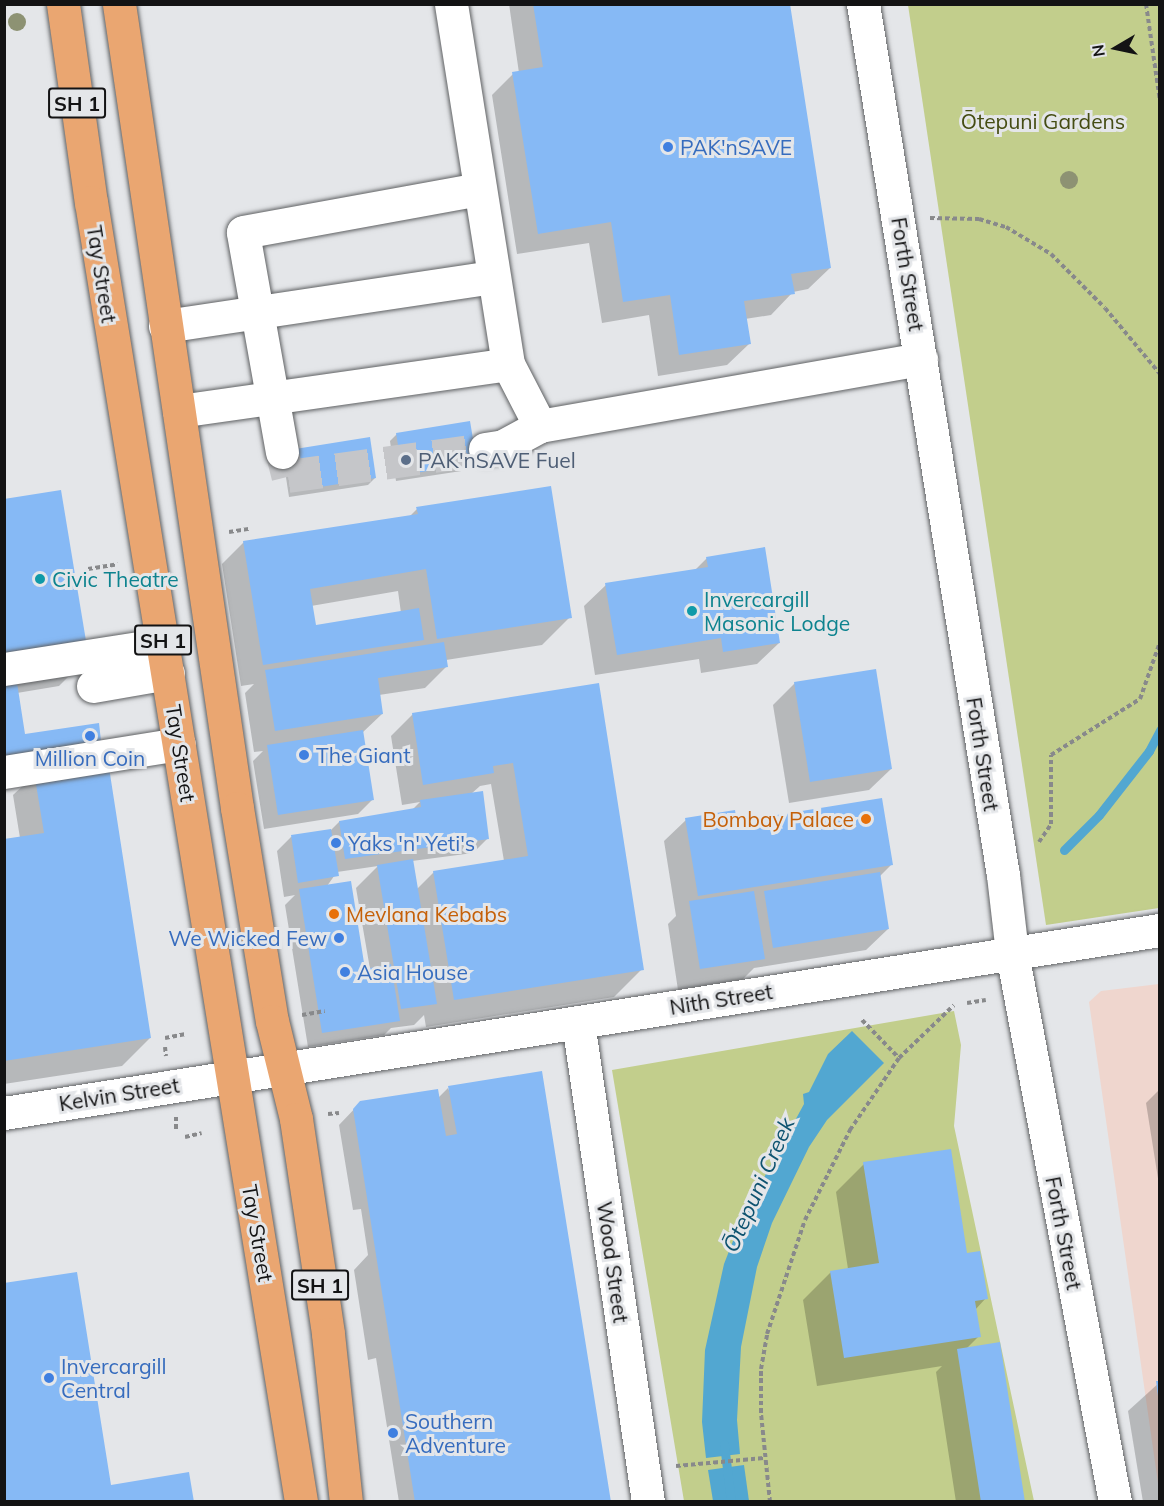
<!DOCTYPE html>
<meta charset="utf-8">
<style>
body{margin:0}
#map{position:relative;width:1164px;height:1506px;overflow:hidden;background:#e4e6e9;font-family:Mulish,sans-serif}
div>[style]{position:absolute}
.industrial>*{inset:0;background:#efd6ce}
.green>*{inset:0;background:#c2ce8c}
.water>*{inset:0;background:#52a7d1}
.shadow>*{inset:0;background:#0003}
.stream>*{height:9px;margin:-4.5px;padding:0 4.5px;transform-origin:4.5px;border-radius:4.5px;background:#52a7d1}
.building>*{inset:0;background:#86b9f5}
.minor-tunnel>*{height:33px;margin-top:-16.5px;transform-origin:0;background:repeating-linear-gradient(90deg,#c5c6c9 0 33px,transparent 0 49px)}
.path>*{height:4px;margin-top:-2px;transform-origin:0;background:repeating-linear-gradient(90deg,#88898b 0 4.5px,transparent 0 7.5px)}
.roads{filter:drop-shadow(0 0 2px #606264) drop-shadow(0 0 2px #606264)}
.minor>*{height:33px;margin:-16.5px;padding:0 16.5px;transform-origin:16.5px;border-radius:16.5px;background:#fff}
.highway>*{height:33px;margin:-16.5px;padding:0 16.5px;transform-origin:16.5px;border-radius:16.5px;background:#eaa671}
.trees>*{width:18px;height:18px;margin:-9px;border-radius:50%;background:#8d9273}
.dots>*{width:16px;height:16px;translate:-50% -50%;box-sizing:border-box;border:3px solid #e4e6e9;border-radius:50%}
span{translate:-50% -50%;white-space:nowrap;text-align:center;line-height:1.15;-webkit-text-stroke:6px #e4e6e9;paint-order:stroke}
.shield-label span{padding:2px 4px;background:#e4e6e9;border:2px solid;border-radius:4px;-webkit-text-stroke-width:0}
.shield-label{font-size:20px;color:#131314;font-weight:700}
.park-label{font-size:21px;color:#454d13}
.shop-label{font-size:21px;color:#366cbe}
.left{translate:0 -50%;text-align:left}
.right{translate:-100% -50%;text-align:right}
.street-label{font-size:21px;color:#131314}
.service-label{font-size:21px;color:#4e5e75}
.culture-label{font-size:21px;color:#0d838f}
.food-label{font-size:21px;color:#c56008}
.water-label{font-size:22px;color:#0e5370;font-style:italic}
.frame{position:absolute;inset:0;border:6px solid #131314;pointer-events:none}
.north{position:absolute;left:1086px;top:18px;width:60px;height:60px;-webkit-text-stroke:4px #e4e6e9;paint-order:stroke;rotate:261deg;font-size:16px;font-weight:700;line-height:24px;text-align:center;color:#131314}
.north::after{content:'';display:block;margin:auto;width:21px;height:27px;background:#131314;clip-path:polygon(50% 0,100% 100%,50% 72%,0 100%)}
</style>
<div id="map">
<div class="industrial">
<div style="clip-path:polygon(1159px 984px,1159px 1490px,1089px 1002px,1101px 991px)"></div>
</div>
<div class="green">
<div style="clip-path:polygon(908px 5px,1159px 5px,1159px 908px,1046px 925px)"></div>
<div style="clip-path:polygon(954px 1011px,961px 1045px,954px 1126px,1034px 1501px,684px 1501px,612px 1070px)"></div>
</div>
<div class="water">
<div style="clip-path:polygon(852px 1031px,884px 1063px,827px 1120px,809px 1147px,772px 1223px,757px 1267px,741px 1347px,737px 1420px,740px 1454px,706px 1458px,702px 1422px,705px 1350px,724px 1264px,742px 1218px,804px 1104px,803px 1094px,809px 1092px,828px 1054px)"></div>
<div style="clip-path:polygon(744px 1465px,749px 1501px,713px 1501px,708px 1470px)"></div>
</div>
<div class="shadow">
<div style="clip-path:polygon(509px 4px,788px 4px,830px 268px,808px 289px,793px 292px,771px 315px,745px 319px,749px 344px,727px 365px,658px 376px,649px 315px,602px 323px,589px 243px,517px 254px,492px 95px,513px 74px,519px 73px)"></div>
<div style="clip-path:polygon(397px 434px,475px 463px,468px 470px,396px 481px,390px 441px)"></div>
<div style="clip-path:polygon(283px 458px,375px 478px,368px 485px,289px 497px)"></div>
<div style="clip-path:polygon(4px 500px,87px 658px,59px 686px,17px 693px,24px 736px,150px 1038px,122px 1066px,4px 1084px,4px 841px,20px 838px,13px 795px,30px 779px,4px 783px)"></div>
<div style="clip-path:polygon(evenodd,417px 509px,570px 617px,542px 645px,446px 660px,447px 666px,425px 688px,379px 695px,382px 714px,362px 733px,373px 799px,358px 814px,264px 829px,253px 761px,263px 751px,254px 752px,245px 693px,254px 684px,241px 686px,222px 564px,244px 542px,409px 517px,417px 509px,398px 591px,401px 613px,314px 627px,311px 606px,398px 591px)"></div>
<div style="clip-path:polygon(707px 558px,779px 643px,757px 664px,701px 673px,699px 659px,595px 675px,584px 606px,606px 585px,694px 571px)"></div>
<div style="clip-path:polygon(795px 683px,891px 769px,869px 790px,789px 803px,773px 705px)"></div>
<div style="clip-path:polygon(evenodd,597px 685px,642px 969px,614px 997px,426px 1027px,424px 1015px,414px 1025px,391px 1028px,384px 1035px,308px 1047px,285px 905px,295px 895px,284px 897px,277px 851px,291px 837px,331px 830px,339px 822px,412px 810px,420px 802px,402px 805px,391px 736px,413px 714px,597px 685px,491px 784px,504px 861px,434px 872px,417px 889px,412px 861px,473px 853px,488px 838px,471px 794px,480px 786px,491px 784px,597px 685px,378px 866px,356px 888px,370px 969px,363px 970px,327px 886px,337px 872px,378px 866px)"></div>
<div style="clip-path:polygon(778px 817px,891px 865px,879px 877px,888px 929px,866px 950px,754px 968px,742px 980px,678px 990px,668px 924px,676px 916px,664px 841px,686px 820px,737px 830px,768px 826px)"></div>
<div style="clip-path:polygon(448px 1088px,609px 1502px,399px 1502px,376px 1358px,368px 1360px,354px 1270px,368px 1255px,361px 1209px,353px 1210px,339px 1125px,361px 1102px,438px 1098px)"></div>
<div style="clip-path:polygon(1160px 1089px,1160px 1191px,1146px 1103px)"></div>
<div style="clip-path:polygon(864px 1164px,966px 1254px,986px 1298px,975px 1310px,979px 1336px,966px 1349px,1024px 1502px,956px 1502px,936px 1372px,942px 1366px,817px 1386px,803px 1300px,831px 1272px,848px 1269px,836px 1192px)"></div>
<div style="clip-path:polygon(1160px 1382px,1160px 1502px,1143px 1502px,1128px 1411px)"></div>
</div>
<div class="stream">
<div style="left:1064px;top:850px;width:49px;rotate:-45deg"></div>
<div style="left:1099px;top:815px;width:81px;rotate:-52deg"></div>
<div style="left:1149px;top:751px;width:24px;rotate:-62deg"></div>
<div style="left:724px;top:1444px;width:58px;rotate:83.1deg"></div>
</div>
<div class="building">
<div style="clip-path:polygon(533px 4px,790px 4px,831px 268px,791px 274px,795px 294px,744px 301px,751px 344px,679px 355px,670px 295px,623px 302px,611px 222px,538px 234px,512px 72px,543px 67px)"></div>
<div style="clip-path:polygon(470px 421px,477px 463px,403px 475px,396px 433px)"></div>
<div style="clip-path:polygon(370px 437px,376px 478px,295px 491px,289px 450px)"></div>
<div style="clip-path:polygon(551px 486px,572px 618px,437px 639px,426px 569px,310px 589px,316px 625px,419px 608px,424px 640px,263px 665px,243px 541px,418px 514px,416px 507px)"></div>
<div style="clip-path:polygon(61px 490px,89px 659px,4px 666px,4px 499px)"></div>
<div style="clip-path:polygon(765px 547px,780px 643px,723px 652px,721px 638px,617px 655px,605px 583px,708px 567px,706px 557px)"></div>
<div style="clip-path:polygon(444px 642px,448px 667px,378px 678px,383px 714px,275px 731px,265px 670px)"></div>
<div style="clip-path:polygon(876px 669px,892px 769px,810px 782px,794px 682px)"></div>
<div style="clip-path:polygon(16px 676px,25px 734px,99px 723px,102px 750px,4px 765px,4px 678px)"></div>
<div style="clip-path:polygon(599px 683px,644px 970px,454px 1000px,433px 871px,528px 856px,513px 763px,493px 766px,494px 773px,423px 785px,412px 713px)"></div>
<div style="clip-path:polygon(363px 730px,374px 800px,278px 815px,267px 745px)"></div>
<div style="clip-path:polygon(108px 761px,151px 1038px,4px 1061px,4px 839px,44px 833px,34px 772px)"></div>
<div style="clip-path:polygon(483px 791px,489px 839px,345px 859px,339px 821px,421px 807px,420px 800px)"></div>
<div style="clip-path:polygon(882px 798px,893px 865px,698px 896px,685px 818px,735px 810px,738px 829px,778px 823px,777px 815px)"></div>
<div style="clip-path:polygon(331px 829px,339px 876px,298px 883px,291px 835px)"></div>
<div style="clip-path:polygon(413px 859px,437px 1004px,401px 1009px,377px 865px)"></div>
<div style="clip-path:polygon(880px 872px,889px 929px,773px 948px,764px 891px)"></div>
<div style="clip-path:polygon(351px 881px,365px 969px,391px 964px,400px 1021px,322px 1033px,299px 889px)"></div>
<div style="clip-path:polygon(754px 891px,765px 959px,700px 969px,689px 901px)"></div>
<div style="clip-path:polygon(542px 1071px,611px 1502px,415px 1502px,353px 1109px,360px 1101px,438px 1089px,446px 1136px,457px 1134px,448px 1086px)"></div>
<div style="clip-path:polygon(951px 1149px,967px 1253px,980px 1251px,988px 1299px,975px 1301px,981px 1337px,844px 1358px,830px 1271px,879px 1263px,863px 1162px)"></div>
<div style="clip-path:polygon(77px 1272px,111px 1485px,189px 1472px,194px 1502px,4px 1502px,4px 1283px)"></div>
<div style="clip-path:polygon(1000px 1342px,1025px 1502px,981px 1502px,957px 1349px)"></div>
<div style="clip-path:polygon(1156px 1381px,1160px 1381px,1160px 1396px,1158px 1396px)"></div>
</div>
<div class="minor-tunnel">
<div style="left:282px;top:452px;width:25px;rotate:76deg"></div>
<div style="left:288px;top:476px;width:199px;rotate:-7.8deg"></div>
</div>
<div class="path">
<div style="left:1146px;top:4px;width:98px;rotate:81.8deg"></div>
<div style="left:930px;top:218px;width:49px;rotate:1.2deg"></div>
<div style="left:979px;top:219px;width:28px;rotate:17deg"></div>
<div style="left:1006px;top:227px;width:52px;rotate:31deg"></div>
<div style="left:1051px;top:254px;width:76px;rotate:45deg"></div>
<div style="left:1105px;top:308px;width:86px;rotate:50.2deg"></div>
<div style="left:229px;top:532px;width:20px;rotate:-9deg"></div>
<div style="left:88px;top:569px;width:30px;rotate:-9deg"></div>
<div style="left:1039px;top:842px;width:22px;rotate:-56deg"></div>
<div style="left:1051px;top:824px;width:69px;rotate:-90deg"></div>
<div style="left:1051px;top:755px;width:105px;rotate:-32.2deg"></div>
<div style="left:1140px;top:699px;width:60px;rotate:-70.7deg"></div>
<div style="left:967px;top:1003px;width:19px;rotate:-9deg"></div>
<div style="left:302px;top:1015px;width:23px;rotate:-10deg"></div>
<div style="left:862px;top:1020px;width:53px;rotate:45.8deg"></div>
<div style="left:165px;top:1038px;width:21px;rotate:-11deg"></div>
<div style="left:165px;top:1047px;width:9px;rotate:84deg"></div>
<div style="left:328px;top:1114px;width:11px;rotate:-5deg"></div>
<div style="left:176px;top:1117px;width:12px;rotate:90deg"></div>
<div style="left:185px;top:1137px;width:17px;rotate:-13deg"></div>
<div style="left:676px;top:1466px;width:88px;rotate:-5.2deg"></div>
<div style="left:770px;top:1502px;width:89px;rotate:-95.8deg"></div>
<div style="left:761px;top:1413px;width:44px;rotate:-90deg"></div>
<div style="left:761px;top:1369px;width:36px;rotate:-80deg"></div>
<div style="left:767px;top:1334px;width:120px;rotate:-71.6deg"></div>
<div style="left:805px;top:1220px;width:101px;rotate:-63.4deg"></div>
<div style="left:850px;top:1130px;width:87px;rotate:-55.8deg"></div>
<div style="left:899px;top:1058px;width:76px;rotate:-43.9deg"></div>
</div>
<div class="roads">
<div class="minor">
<div style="left:451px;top:4px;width:364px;rotate:81deg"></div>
<div style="left:863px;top:4px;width:882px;rotate:80.87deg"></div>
<div style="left:1003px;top:875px;width:79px;rotate:83.4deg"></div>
<div style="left:1012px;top:953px;width:559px;rotate:79.37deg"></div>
<div style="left:165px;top:326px;width:332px;rotate:-8.5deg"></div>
<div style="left:179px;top:411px;width:332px;rotate:-8.1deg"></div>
<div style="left:508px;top:364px;width:70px;rotate:62.7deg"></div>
<div style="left:540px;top:426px;width:387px;rotate:-10deg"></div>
<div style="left:485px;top:449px;width:18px;rotate:-9deg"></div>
<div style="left:503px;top:446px;width:42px;rotate:-28.4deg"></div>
<div style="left:282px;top:452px;width:223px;rotate:-100.1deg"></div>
<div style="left:243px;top:232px;width:240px;rotate:-10.3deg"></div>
<div style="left:4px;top:669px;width:162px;rotate:-8.9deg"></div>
<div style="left:93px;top:686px;width:76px;rotate:-9.8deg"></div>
<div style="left:4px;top:772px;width:177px;rotate:-9.1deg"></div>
<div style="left:578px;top:1022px;width:485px;rotate:81.7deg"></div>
<div style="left:4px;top:1113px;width:1170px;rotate:-9deg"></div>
</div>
<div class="highway">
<div style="left:63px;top:4px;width:200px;rotate:82deg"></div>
<div style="left:91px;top:202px;width:1317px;rotate:80.82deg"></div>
<div style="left:119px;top:4px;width:813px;rotate:81.65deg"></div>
<div style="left:237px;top:808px;width:216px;rotate:80.7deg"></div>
<div style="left:272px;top:1021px;width:101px;rotate:76.2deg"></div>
<div style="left:296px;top:1119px;width:217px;rotate:81.5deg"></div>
<div style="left:328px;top:1334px;width:169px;rotate:83.9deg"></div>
</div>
</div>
<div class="trees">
<div style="left:17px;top:22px"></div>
<div style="left:1069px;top:180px"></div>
</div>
<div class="dots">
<div style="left:668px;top:147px;background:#3f7fe0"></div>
<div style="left:406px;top:460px;background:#5c6f8a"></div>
<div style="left:40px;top:579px;background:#0f9aa8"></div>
<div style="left:692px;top:611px;background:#0f9aa8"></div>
<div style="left:90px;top:736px;background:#3f7fe0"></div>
<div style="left:304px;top:755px;background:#3f7fe0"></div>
<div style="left:866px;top:819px;background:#e8710a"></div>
<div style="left:336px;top:843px;background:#3f7fe0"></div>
<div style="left:334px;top:914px;background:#e8710a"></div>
<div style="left:339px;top:938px;background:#3f7fe0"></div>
<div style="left:345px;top:972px;background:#3f7fe0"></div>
<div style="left:49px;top:1378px;background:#3f7fe0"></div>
<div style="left:393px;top:1433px;background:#3f7fe0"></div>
</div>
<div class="shield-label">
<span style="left:77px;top:103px">SH 1</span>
<span style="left:163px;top:640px">SH 1</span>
<span style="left:320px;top:1285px">SH 1</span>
</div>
<div class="park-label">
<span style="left:1043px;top:121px">Ōtepuni Gardens</span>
</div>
<div class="shop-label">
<span class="left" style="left:680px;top:147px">PAK'nSAVE</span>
<span class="left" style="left:316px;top:755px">The Giant</span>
<span style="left:90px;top:758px">Million Coin</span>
<span class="left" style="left:348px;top:843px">Yaks 'n' Yeti's</span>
<span class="right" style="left:327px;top:938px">We Wicked Few</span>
<span class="left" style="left:357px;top:972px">Asia House</span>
<span class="left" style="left:61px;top:1378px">Invercargill<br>Central</span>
<span class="left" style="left:405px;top:1433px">Southern<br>Adventure</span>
</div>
<div class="street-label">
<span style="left:102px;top:274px;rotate:81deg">Tay Street</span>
<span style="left:908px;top:274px;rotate:81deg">Forth Street</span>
<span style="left:181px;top:753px;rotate:81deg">Tay Street</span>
<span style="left:983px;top:754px;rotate:81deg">Forth Street</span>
<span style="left:721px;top:999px;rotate:-9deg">Nith Street</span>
<span style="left:119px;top:1094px;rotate:-9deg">Kelvin Street</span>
<span style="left:258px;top:1233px;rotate:80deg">Tay Street</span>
<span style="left:1064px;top:1233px;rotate:79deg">Forth Street</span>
<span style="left:613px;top:1262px;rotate:82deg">Wood Street</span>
</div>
<div class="service-label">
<span class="left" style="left:418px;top:460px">PAK'nSAVE Fuel</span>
</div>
<div class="culture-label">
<span class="left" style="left:52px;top:579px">Civic Theatre</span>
<span class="left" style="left:704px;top:611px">Invercargill<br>Masonic Lodge</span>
</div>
<div class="food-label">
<span class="right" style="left:854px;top:819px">Bombay Palace</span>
<span class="left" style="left:346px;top:914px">Mevlana Kebabs</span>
</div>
<div class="water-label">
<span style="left:759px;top:1185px;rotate:-66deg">Ōtepuni Creek</span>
</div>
<div class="frame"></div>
<div class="north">N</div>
</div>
